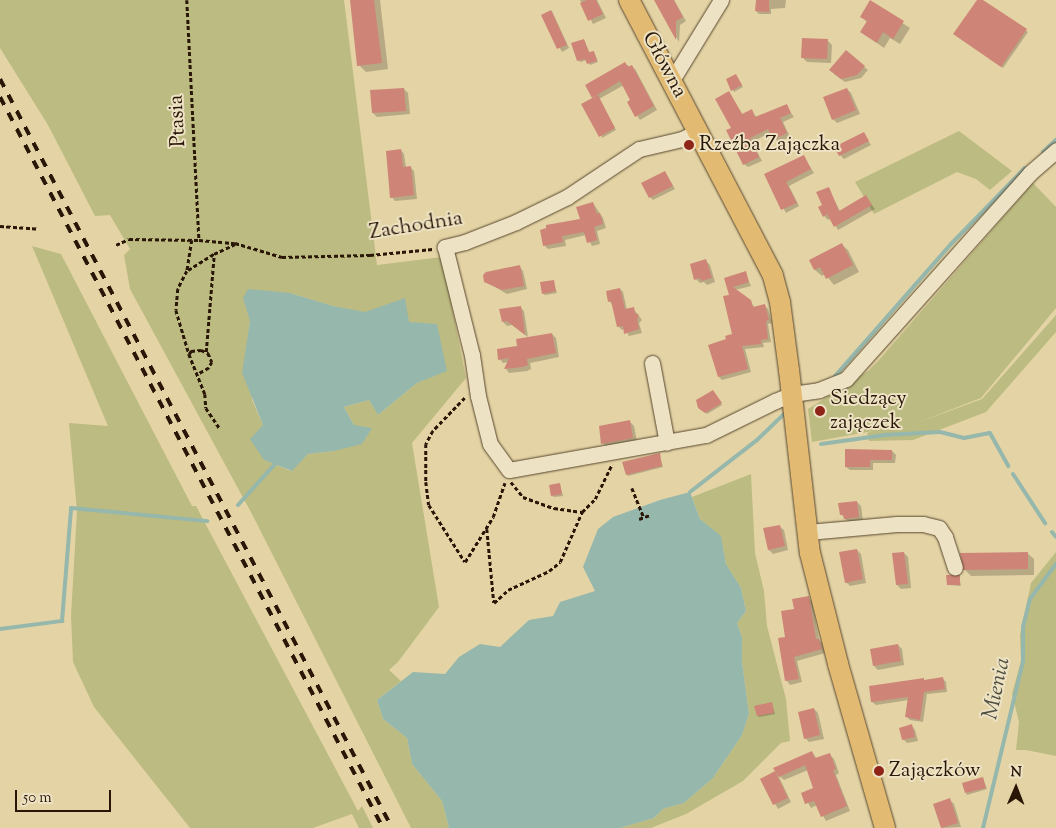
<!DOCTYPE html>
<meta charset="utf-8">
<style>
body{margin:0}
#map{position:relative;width:1056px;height:828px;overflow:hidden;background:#e4d4a5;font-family:"Sorts Mill Goudy",serif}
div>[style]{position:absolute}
.green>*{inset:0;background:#bcbb81}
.water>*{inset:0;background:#96b7ac}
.shadow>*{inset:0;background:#0003}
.stream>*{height:4px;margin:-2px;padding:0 2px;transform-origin:2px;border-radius:2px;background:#96b7ac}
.building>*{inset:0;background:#ce8577}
.path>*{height:2.5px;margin-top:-1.25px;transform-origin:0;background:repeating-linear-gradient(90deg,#291607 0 4px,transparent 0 6.5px)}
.roads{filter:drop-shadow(0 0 1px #58462e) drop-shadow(0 0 1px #58462e)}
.minor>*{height:15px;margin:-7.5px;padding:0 7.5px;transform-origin:7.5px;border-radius:7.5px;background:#ede3c4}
.major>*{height:20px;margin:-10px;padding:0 10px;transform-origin:10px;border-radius:10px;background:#e2ba72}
.rail>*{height:4px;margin-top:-2px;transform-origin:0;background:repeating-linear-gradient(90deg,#291607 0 9px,transparent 0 18px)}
.dots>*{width:14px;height:14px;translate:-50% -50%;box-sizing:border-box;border:2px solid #ede3c4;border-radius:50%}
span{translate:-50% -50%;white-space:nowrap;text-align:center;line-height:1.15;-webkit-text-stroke:4px #ede3c4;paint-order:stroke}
.street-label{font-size:21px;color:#291607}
.poi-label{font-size:21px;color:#291607}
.left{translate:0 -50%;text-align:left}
.water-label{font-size:22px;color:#4f4e41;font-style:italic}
.north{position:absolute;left:991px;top:763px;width:50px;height:50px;-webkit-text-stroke:4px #ede3c4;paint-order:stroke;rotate:1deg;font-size:14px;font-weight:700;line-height:20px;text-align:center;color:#291607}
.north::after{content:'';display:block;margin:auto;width:18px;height:22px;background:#291607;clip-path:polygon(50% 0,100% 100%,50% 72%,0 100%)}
.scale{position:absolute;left:15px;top:790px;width:96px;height:22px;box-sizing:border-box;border:2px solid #291607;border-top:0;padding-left:6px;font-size:15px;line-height:18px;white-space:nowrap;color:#291607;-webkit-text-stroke:4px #ede3c4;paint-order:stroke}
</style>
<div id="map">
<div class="green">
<div style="clip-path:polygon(evenodd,0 0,344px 0,377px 265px,442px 257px,466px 378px,412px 443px,439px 607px,398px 662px,389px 670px,401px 681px,377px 700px,383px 719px,407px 738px,412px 764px,442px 801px,449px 828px,411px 828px,253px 516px,130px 289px,124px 255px,130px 249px,110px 215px,95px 216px,48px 125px,0 48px,0 0,290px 293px,333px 306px,409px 322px,447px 370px,417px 383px,378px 415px,369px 400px,344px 407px,354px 425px,334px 451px,308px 454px,291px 471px,264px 460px,263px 425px,252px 400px,247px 344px,250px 321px,290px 293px)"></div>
<div style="clip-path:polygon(959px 131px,1012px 171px,990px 190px,976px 179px,957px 172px,874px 214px,855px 182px)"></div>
<div style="clip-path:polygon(1033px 183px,1056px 207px,1056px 308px,981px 398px,914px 424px,982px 399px,1056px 315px,1056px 332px,986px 412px,913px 440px,869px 441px,867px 433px,873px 431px,812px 442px,808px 409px,868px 371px,879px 360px)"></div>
<div style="clip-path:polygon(32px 246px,61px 254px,192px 506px,196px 506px,358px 811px,362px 806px,373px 828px,359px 828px,352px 814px,313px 828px,190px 828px,94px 707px,73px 662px,71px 616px,77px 511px,69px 423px,108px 426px)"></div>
<div style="clip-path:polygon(751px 474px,755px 553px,764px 591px,767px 626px,786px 699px,790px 741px,781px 743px,743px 781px,686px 814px,651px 828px,620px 828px,654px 818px,663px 809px,684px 803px,713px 778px,742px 735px,749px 714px,742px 661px,742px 637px,737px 623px,746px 611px,741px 588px,726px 564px,721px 537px,700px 519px,692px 497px)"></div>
<div style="clip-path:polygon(1056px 552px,1056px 756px,1026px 750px,1016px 750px,1019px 722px,1012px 694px,1021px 661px,1020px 635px,1031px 583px)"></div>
</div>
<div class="water">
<div style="clip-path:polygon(248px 289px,290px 293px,333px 306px,365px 312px,405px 298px,409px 322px,437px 324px,447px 371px,417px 383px,378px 415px,369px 400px,344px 407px,354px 425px,372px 428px,362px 444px,334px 451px,308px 454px,292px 471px,264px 460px,250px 439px,263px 425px,242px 373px,250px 321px,243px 298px)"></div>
<div style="clip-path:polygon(690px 492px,700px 519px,721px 536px,726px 564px,741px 588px,746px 611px,737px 623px,742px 637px,742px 661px,749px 714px,742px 735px,713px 778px,684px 803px,663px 809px,654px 818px,620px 828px,449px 828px,442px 801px,412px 764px,407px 738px,383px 719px,377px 700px,413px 672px,445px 674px,459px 657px,480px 644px,500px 647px,529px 620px,553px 616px,560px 602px,595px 591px,583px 567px,598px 529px,613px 517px,660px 500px)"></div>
</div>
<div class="shadow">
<div style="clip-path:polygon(351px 0,380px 0,388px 69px,366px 72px,359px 65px)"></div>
<div style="clip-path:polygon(580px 0,597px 0,606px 18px,593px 24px)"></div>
<div style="clip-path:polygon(655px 0,674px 0,686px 21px,680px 25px,679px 42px)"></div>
<div style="clip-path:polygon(757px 0,786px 0,785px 8px,771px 9px,771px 14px,759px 14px,756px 11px)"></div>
<div style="clip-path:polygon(978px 0,1028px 32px,1003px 68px,957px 36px)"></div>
<div style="clip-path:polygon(870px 2px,910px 28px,900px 44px,890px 38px,884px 48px,861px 32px,867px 22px,861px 16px)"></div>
<div style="clip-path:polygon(552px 11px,569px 48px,562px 52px,542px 15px)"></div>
<div style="clip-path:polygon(584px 40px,590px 54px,595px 54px,598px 62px,590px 65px,587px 60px,580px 62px,579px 61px,573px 44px)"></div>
<div style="clip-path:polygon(828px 41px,832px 45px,831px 63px,807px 62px,803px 58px)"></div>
<div style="clip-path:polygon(846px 52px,868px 70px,861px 78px,845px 82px,834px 74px)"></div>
<div style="clip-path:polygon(625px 64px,635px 69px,657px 110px,640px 120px,628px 102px,632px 100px,624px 85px,599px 99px,616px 130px,602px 138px,593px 97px)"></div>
<div style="clip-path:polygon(736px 76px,743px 87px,734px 92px,727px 80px)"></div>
<div style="clip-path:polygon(404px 89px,408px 93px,410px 114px,377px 117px,373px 113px)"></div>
<div style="clip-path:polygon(847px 89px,851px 93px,860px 114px,837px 123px,833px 119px)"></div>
<div style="clip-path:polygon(729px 93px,743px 115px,752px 111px,757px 118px,786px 106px,794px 117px,783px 122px,790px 137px,778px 142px,771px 132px,752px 142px,762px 161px,748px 167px,744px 164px,732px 128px)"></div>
<div style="clip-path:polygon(864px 134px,871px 145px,844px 159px,840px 155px)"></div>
<div style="clip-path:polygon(401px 150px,404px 154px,406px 168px,410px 167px,414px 171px,417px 199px,395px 201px,392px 197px)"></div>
<div style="clip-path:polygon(804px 157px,814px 173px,789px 186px,799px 206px,786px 213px,765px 174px)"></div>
<div style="clip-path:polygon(665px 172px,675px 189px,653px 200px,650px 197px)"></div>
<div style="clip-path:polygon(828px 188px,840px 211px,866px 197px,875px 209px,838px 230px,831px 218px,828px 220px,824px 216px,823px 206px)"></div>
<div style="clip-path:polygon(593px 203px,603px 218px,606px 228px,597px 231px,600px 244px,592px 246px,586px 235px,565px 240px,566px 246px,548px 249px,544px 245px,581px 220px)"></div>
<div style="clip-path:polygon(841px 244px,848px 250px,859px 272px,834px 285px,825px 274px,822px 276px,815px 270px,811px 260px)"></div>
<div style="clip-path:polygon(706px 261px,710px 265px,715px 282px,707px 285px,704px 282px,700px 283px,696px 279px)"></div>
<div style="clip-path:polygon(519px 266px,523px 271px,527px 289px,507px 294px,485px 281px)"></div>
<div style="clip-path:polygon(745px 273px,751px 286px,735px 290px,750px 301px,755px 308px,765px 306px,768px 309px,772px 323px,768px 324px,771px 342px,763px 343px,764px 347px,745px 349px,751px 372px,722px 380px,719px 377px,727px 340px,734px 335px,730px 296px,725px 279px)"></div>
<div style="clip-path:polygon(553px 281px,557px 293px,545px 295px,543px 293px)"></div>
<div style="clip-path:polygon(620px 289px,623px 292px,627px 310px,633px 308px,642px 320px,639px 323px,642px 333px,629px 336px,625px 329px,622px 330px,618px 326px,613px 305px,609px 301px)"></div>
<div style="clip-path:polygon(520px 307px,524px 311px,528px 337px,512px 325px,507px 326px,503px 322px)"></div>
<div style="clip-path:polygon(552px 334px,556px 338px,559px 357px,530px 363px,531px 369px,527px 371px,509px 373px,506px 369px,509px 362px,503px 363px,500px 359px,519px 347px)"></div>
<div style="clip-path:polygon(715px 393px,722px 405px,707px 414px,699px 408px)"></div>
<div style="clip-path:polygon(630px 422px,634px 426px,637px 442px,607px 448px,603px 443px)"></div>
<div style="clip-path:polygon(892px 451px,896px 455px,895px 463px,873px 463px,873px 470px,850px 470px,846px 467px)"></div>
<div style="clip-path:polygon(659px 454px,663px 467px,628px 476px,627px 474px)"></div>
<div style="clip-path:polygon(560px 485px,563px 496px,554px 497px,552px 496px)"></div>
<div style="clip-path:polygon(857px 502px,861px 506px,863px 521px,849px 523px,841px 514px)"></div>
<div style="clip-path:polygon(780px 527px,784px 530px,788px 550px,773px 554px,769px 550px,764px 529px)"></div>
<div style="clip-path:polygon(857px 550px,861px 554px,866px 583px,850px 586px,846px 582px)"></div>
<div style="clip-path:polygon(904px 553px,908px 557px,911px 588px,901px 589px,897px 585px)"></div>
<div style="clip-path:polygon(1027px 553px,1034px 559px,1034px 575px,971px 576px,965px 570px)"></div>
<div style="clip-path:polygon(959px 576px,961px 586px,948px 585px)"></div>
<div style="clip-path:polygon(808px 598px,812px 601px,819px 640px,823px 644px,825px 653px,797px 661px,802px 682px,790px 685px,787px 681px,787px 638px,795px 610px)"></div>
<div style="clip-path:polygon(898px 645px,902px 649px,904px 665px,878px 670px,874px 666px)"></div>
<div style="clip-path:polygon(943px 679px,946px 682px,947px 692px,927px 694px,923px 722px,910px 720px,907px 717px,909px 700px,876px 705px,872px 702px,870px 687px)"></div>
<div style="clip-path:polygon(772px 704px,775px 714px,759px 717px,758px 716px)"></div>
<div style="clip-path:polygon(814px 709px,818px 713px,824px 739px,809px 742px,805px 738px)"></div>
<div style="clip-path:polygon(912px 726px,915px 730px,918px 741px,907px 743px,903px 739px)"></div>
<div style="clip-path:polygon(812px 752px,817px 759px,830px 755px,834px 759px,839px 773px,836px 775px,850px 811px,826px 821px,817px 805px,811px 808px,803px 794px,814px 789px,808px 770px,784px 780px,778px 775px,791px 802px,778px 809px,761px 780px)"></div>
<div style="clip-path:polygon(983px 779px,987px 789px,967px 795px,966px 793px)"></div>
<div style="clip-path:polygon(950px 800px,954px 804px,961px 827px,942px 828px,934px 805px)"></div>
</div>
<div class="stream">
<div style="left:1043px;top:152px;width:18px;rotate:-43deg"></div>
<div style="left:835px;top:376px;width:176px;rotate:-48.7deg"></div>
<div style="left:951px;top:244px;width:106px;rotate:-45.8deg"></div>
<div style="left:821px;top:444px;width:65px;rotate:-8deg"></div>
<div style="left:885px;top:435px;width:55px;rotate:-3.1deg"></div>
<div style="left:940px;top:432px;width:25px;rotate:14deg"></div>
<div style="left:964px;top:438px;width:26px;rotate:-11deg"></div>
<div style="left:990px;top:433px;width:38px;rotate:61deg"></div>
<div style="left:1013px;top:474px;width:59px;rotate:56.9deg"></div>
<div style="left:690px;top:492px;width:85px;rotate:-37.8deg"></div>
<div style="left:757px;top:440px;width:42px;rotate:-44deg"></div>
<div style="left:238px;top:505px;width:55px;rotate:-47.9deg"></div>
<div style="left:1052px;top:532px;width:6px;rotate:51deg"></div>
<div style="left:0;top:629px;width:63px;rotate:-7.4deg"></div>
<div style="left:62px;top:621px;width:113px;rotate:-85.4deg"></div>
<div style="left:71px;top:508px;width:137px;rotate:5.5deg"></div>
<div style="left:983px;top:828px;width:171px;rotate:-76.5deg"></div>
<div style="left:1023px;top:662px;width:35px;rotate:-90deg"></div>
<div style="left:1023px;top:627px;width:29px;rotate:-76deg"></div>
<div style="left:1030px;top:599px;width:44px;rotate:-53.4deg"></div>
</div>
<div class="building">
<div style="clip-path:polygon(350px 0,374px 0,382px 63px,357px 66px)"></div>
<div style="clip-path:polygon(587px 0,596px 0,603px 14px,588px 21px,580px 3px)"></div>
<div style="clip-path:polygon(654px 0,674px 0,683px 17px,676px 21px,676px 40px)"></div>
<div style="clip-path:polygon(756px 0,769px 0,769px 12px,755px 11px)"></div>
<div style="clip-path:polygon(870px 0,904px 21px,893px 39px,883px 32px,877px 43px,860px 32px,867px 21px,860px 17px)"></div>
<div style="clip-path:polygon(977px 0,983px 0,1027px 29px,1001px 67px,953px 34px)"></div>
<div style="clip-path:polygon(551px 10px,567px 45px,557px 49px,541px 15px)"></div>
<div style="clip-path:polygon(802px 38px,828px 39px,827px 59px,801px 58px)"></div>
<div style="clip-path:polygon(584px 39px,589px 52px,594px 51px,597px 61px,587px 64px,585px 59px,577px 61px,571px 43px)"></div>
<div style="clip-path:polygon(846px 50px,865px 66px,857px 75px,841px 79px,829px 70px)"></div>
<div style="clip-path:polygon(625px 62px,628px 67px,632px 65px,654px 106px,635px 117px,627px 102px,630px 100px,620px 81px,592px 98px,585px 85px)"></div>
<div style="clip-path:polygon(736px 74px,742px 85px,731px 91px,726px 79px)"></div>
<div style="clip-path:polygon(404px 88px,406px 111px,372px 113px,370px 90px)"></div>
<div style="clip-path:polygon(847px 88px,856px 110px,832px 120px,823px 97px)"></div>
<div style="clip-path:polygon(729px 91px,742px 114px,752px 109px,755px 117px,787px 104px,791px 113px,780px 118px,787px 133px,773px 140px,768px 129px,750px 138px,759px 157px,743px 165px,726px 130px,731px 128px,715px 99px)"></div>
<div style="clip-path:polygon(598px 95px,615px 128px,599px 137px,581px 104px)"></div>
<div style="clip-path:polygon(864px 132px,869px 141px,839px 156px,834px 147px)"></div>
<div style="clip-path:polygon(401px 149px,403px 167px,411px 166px,414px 195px,390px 198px,386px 151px)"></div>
<div style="clip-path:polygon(804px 155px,811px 169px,786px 182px,797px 203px,781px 210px,764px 174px)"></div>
<div style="clip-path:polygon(665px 171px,673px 186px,649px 198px,641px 183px)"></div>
<div style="clip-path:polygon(829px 187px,839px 211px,866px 195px,872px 205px,834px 227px,827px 214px,823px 217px,818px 207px,822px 205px,816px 192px)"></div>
<div style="clip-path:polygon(593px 202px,597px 214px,600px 213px,603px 224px,594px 227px,597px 240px,587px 243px,584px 232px,562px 236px,563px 242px,543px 246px,540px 230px,546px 228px,546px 225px,580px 219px,576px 207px)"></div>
<div style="clip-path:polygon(842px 243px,853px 265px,826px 279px,820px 267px,814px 270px,809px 260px)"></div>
<div style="clip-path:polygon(706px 259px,712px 278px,701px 281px,700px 278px,694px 280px,690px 264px)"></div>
<div style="clip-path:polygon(520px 265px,524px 286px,502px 290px,484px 282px,483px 275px,486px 272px)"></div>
<div style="clip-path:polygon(746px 271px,749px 282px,733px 287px,751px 300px,753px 307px,765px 304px,769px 320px,766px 321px,768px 339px,761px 340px,761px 344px,742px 346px,748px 369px,718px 377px,708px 345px,726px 339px,725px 336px,732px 334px,723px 296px,729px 295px,724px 278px)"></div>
<div style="clip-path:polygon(554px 280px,556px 291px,542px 294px,540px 282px)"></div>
<div style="clip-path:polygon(620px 288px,625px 309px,634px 307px,635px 313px,639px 315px,637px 319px,639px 329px,624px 334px,623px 326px,617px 327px,611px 301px,608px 302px,606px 291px)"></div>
<div style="clip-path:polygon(521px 306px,523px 318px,525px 335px,507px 321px,502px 322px,499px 309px)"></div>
<div style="clip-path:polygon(552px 333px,556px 353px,527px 359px,528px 365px,523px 367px,504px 369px,509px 358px,498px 360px,497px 349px,517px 346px,516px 339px)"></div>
<div style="clip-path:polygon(713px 390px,722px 403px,705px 413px,698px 408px,696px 400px)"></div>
<div style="clip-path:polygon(630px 420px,633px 438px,601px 444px,599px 426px)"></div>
<div style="clip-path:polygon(845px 449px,892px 450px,892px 460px,870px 460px,870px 467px,845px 467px)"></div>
<div style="clip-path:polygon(660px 453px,662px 466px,626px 475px,622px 462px)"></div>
<div style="clip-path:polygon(560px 483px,562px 494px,551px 496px,549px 485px)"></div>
<div style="clip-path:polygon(857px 501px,859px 517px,844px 519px,843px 515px,840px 515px,838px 503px)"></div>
<div style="clip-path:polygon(780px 525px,785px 546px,768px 550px,763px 528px)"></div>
<div style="clip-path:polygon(857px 549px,863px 579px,845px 583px,839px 552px)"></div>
<div style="clip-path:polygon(904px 552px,908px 584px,896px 585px,892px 553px)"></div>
<div style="clip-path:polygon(1028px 552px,1028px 569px,963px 570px,960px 553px)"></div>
<div style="clip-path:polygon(946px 575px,960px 575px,960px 585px,947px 585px)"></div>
<div style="clip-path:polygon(809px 596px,816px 639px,819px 639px,822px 649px,794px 657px,799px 679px,785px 681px,778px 638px,785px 637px,781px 611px,794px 609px,792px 599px)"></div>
<div style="clip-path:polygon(898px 644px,901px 661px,873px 666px,870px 649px)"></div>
<div style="clip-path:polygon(943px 677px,945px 689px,924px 692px,920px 720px,905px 717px,908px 697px,871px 702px,869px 686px,924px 678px,924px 680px)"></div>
<div style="clip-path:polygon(772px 702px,774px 713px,757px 716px,754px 706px)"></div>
<div style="clip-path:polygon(814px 708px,820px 735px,804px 739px,798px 712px)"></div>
<div style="clip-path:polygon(912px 724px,915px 737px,902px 740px,899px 728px)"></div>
<div style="clip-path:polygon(812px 751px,815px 758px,830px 753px,836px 769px,833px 770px,847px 806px,821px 817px,814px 801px,805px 804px,801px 793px,813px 788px,805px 765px,779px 777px,773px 768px)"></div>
<div style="clip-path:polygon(775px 771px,788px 798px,773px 805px,760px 779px)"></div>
<div style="clip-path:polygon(983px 777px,986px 788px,965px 793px,962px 783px)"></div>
<div style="clip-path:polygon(950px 798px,958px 823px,941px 828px,933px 804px)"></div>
</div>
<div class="path">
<div style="left:187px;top:0;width:240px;rotate:87.1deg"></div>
<div style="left:0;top:226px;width:39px;rotate:4deg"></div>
<div style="left:192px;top:240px;width:31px;rotate:99deg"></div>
<div style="left:187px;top:271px;width:20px;rotate:117deg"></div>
<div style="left:178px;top:289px;width:21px;rotate:95deg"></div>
<div style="left:176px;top:310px;width:46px;rotate:73.5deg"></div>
<div style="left:189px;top:354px;width:43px;rotate:68.2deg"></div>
<div style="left:205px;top:394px;width:14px;rotate:86deg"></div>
<div style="left:206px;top:408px;width:25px;rotate:56deg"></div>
<div style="left:116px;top:245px;width:14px;rotate:-25deg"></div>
<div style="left:129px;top:239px;width:70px;rotate:0.8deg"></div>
<div style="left:199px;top:240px;width:36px;rotate:5deg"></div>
<div style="left:235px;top:243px;width:49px;rotate:16.6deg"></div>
<div style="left:282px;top:257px;width:88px;rotate:-1.3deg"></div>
<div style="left:370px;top:255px;width:63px;rotate:-5.4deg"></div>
<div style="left:188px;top:270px;width:31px;rotate:-32deg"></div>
<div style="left:206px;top:352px;width:98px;rotate:-85.3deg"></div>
<div style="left:214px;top:254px;width:23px;rotate:-25deg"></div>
<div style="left:189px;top:354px;width:4px;rotate:-56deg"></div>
<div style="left:191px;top:351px;width:10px;rotate:-6deg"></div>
<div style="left:201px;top:350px;width:8px;rotate:23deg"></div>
<div style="left:208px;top:353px;width:10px;rotate:66deg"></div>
<div style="left:212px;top:362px;width:7px;rotate:117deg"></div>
<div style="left:209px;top:368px;width:13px;rotate:151deg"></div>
<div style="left:465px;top:398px;width:46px;rotate:134.1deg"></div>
<div style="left:433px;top:431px;width:15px;rotate:118deg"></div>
<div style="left:426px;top:444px;width:38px;rotate:90deg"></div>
<div style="left:426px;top:482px;width:23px;rotate:83deg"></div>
<div style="left:429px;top:505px;width:67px;rotate:57.7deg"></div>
<div style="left:465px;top:562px;width:53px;rotate:-58.1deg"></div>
<div style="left:493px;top:517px;width:36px;rotate:-71deg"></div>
<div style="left:511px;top:482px;width:19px;rotate:51deg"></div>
<div style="left:523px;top:497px;width:33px;rotate:20deg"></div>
<div style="left:554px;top:508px;width:28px;rotate:8deg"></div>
<div style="left:582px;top:512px;width:18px;rotate:-45deg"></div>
<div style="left:595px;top:499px;width:39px;rotate:-64deg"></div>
<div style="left:632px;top:488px;width:31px;rotate:68deg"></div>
<div style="left:639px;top:519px;width:12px;rotate:-20deg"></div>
<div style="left:487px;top:529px;width:74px;rotate:84.6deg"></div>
<div style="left:494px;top:603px;width:19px;rotate:-43deg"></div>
<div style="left:508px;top:590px;width:45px;rotate:-24.9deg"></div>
<div style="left:549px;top:571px;width:14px;rotate:-39deg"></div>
<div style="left:560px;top:562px;width:55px;rotate:-66.3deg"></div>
</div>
<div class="roads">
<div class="minor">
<div style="left:672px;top:80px;width:94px;rotate:-58.5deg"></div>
<div style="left:698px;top:131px;width:18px;rotate:153deg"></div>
<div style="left:682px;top:139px;width:44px;rotate:166.9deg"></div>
<div style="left:639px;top:149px;width:87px;rotate:146.3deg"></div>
<div style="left:567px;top:197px;width:57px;rotate:153.9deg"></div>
<div style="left:516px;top:222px;width:55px;rotate:158.6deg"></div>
<div style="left:465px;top:242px;width:21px;rotate:166deg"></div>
<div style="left:445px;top:247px;width:111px;rotate:76deg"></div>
<div style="left:472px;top:355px;width:41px;rotate:81.7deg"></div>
<div style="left:478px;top:396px;width:49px;rotate:76deg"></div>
<div style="left:490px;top:444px;width:32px;rotate:54deg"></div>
<div style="left:509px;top:470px;width:200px;rotate:-10.1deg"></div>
<div style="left:706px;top:435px;width:77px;rotate:-26.2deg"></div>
<div style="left:775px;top:401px;width:18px;rotate:-22deg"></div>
<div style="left:792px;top:394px;width:27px;rotate:-8deg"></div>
<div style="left:819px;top:390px;width:29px;rotate:-22deg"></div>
<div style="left:846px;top:379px;width:276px;rotate:-48.2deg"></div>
<div style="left:1030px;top:173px;width:35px;rotate:-41deg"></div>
<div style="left:652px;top:363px;width:81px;rotate:79.4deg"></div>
<div style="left:808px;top:532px;width:89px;rotate:-5.1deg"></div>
<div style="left:897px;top:524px;width:26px"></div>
<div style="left:923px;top:524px;width:16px;rotate:14deg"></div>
<div style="left:939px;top:528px;width:11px;rotate:56deg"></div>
<div style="left:945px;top:537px;width:32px;rotate:72deg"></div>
</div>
<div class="major">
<div style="left:629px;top:0;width:311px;rotate:62.4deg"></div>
<div style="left:773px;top:276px;width:27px;rotate:75deg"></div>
<div style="left:780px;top:302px;width:69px;rotate:82.5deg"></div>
<div style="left:789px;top:370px;width:184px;rotate:83.5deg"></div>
<div style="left:810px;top:553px;width:114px;rotate:75.8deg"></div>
<div style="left:838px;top:664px;width:171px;rotate:74deg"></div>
</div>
</div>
<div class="rail">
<div style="left:0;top:79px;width:845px;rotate:62.37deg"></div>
<div style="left:0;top:97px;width:825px;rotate:62.35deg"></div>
</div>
<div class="dots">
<div style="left:689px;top:145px;background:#8f2418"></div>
<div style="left:820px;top:411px;background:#8f2418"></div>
<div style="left:879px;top:771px;background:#8f2418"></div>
</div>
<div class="street-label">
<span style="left:664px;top:65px;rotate:62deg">Główna</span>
<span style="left:178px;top:121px;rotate:-93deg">Ptasia</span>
<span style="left:416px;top:226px;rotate:-9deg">Zachodnia</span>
</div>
<div class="poi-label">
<span class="left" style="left:699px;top:145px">Rzeźba Zajączka</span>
<span class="left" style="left:830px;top:411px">Siedzący<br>zajączek</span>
<span class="left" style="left:889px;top:771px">Zajączków</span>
</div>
<div class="water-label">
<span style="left:998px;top:689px;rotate:-78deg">Mienia</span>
</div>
<div class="north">N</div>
<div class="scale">50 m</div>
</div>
